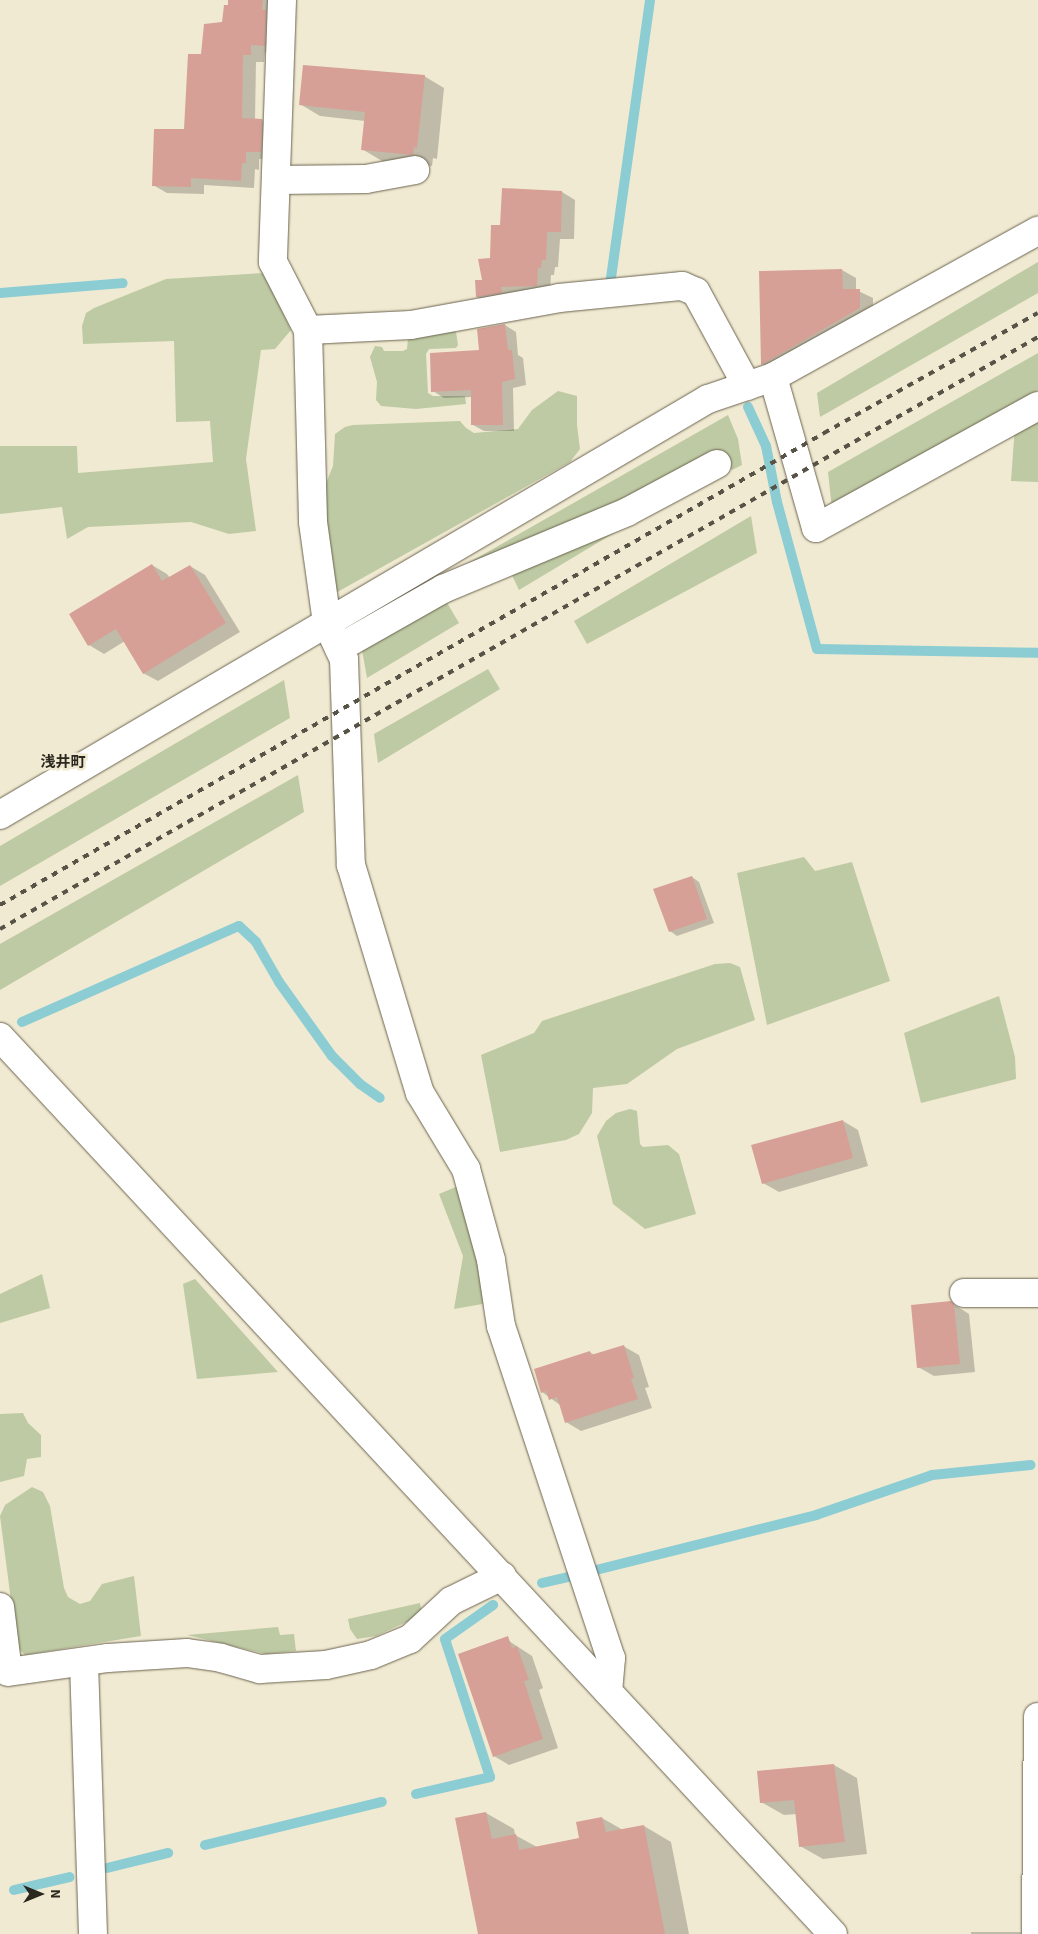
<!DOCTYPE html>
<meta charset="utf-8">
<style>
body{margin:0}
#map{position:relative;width:1038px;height:1934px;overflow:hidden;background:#f1ead2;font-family:"Source Sans 3","Noto Sans JP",sans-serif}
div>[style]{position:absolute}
.green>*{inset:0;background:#becaa3}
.shadow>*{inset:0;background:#0003}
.stream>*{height:10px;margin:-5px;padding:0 5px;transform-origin:5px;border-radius:5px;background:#8ccdd4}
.building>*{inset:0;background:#d6a096}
.roads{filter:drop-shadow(0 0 1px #6a634f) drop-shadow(0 0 1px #6a634f)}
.minor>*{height:28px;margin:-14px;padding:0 14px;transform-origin:14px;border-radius:14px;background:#fff}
.rail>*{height:4px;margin-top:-2px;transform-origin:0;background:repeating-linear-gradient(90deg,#575347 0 6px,transparent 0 12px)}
span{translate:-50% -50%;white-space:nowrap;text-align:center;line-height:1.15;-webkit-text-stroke:5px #f1ead2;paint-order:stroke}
.quarter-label{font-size:15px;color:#2b281f;font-weight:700}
.north{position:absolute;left:15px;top:1869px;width:50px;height:50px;-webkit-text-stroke:4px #f1ead2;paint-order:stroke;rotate:90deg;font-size:14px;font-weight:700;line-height:20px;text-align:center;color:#2b281f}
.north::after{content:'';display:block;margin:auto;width:18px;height:22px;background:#2b281f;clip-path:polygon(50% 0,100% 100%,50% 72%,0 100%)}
</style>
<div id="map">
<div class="green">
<div style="clip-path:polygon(1038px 262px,1038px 293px,820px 417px,817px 393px)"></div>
<div style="clip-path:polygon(264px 273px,291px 330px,275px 349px,261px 350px,246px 459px,256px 531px,229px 534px,191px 522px,88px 527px,67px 539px,62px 507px,0 514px,0 446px,77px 446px,78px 473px,213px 462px,210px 421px,176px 422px,174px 341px,83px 344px,82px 326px,86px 313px,94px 308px,166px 279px)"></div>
<div style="clip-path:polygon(449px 326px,456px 332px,458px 345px,456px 348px,429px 349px,426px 354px,428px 393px,433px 396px,465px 396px,466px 404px,416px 409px,381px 406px,376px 400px,377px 382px,370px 357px,375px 346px,382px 347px,384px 351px,403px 351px,407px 349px,408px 338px)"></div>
<div style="clip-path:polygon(1038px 353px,1038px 390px,832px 509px,828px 472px)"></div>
<div style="clip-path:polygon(558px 391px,577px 396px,577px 425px,580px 449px,570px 462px,332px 595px,322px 493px,333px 466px,335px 434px,345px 427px,353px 425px,460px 421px,466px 428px,474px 433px,518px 429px,532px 410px)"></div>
<div style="clip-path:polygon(1038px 414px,1038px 482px,1011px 481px,1015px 426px)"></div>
<div style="clip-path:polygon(728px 415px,738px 439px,742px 465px,732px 470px,716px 451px,628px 497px,433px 583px)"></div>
<div style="clip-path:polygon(751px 516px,757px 553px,587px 644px,574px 621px)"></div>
<div style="clip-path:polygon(634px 521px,519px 590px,509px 569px)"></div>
<div style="clip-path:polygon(446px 601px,459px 623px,367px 678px,362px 650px)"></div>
<div style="clip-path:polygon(488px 669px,500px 689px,378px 763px,374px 734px)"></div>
<div style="clip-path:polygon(284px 680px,290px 718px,0 886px,0 846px)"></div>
<div style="clip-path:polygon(298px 775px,304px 812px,0 990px,0 944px)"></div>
<div style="clip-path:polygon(804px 857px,815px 871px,852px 862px,890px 981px,767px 1025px,737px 873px)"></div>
<div style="clip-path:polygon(730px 963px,740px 967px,755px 1020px,677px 1049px,627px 1084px,593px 1088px,592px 1113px,579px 1134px,566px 1140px,500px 1152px,481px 1055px,534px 1033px,542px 1021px,715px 964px)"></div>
<div style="clip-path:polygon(999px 996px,1015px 1057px,1016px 1079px,921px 1103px,904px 1033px)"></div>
<div style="clip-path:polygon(630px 1109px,637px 1111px,640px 1144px,643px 1147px,668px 1145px,679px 1154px,696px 1214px,645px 1229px,613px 1204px,597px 1136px,606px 1121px,616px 1113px)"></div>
<div style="clip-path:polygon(463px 1184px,488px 1303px,454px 1309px,463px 1256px,439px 1194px)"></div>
<div style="clip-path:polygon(42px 1274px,50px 1308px,0 1323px,0 1294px)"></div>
<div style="clip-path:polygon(195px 1279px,278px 1372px,197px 1379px,183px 1284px)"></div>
<div style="clip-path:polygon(23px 1413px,28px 1423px,41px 1435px,41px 1457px,27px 1459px,24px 1476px,0 1482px,0 1414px)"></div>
<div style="clip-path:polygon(32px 1487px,43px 1492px,50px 1506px,64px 1588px,68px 1597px,80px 1604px,90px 1601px,102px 1584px,134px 1576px,141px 1636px,25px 1655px,17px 1647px,0 1516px,5px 1505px)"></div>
<div style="clip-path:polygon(420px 1603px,422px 1615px,376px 1636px,357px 1639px,350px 1629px,348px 1619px)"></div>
<div style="clip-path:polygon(278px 1627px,280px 1635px,294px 1634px,296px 1651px,266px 1654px,187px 1635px)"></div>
</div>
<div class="shadow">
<div style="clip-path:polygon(230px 0,277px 0,278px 53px,265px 52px,264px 62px,256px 62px,255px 120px,262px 120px,275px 128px,274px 159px,259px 159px,259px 170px,255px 169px,254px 188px,204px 185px,204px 194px,167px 193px,153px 185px,185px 131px,202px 56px,223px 23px)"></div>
<div style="clip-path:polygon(424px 76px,444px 88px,437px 159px,433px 158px,432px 166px,382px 161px,362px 149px,365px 121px,320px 116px,300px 104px)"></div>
<div style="clip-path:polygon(562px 192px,575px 200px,574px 239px,560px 239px,558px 267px,555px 267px,554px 275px,551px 275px,550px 293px,490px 304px,477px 297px,502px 226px)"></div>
<div style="clip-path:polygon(842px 270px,856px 278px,856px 290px,873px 298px,873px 315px,775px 372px,762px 364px)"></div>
<div style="clip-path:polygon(505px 325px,516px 332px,518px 355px,523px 358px,526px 385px,513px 388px,514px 431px,484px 431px,473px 425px,472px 397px,444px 398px,433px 391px,480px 352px)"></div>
<div style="clip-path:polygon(152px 565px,167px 574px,170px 578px,190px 566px,205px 575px,240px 632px,158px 681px,143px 673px,125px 641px,104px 654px,89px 645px)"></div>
<div style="clip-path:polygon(692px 877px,699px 882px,714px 923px,677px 936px,670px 931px)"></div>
<div style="clip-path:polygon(843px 1121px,858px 1130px,868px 1166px,779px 1192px,763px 1183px)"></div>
<div style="clip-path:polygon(950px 1302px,969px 1314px,975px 1372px,934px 1376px,918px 1367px)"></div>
<div style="clip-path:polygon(623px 1346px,639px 1355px,649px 1387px,645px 1388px,652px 1408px,581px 1431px,566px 1422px,560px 1405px,542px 1392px,590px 1352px,594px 1355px)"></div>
<div style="clip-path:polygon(509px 1641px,532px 1656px,543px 1688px,539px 1690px,558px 1748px,509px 1765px,494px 1756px)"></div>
<div style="clip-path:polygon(834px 1765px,857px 1778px,867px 1854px,823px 1859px,800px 1846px,797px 1814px,784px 1815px,761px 1802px,758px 1773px)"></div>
<div style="clip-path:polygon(486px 1813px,514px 1829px,515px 1835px,537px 1847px,580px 1839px,602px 1818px,623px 1830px,644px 1826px,671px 1842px,689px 1934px,479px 1934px)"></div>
<div style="clip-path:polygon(971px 1932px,1020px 1932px,1024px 1934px,971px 1934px)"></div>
</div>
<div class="stream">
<div style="left:610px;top:285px;width:288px;rotate:-82deg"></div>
<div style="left:0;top:293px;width:123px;rotate:-4.6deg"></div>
<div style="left:748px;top:407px;width:43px;rotate:65.2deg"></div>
<div style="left:766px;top:446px;width:57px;rotate:78.9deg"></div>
<div style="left:777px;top:502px;width:152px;rotate:74.8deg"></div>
<div style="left:817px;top:649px;width:221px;rotate:1deg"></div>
<div style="left:22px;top:1022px;width:237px;rotate:-23.9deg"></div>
<div style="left:239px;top:926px;width:23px;rotate:43deg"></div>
<div style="left:256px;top:942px;width:46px;rotate:60.1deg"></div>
<div style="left:279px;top:982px;width:91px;rotate:54.4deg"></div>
<div style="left:332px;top:1056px;width:40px;rotate:45deg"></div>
<div style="left:360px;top:1084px;width:24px;rotate:35deg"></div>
<div style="left:592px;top:1571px;width:231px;rotate:-14deg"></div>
<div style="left:816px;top:1515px;width:123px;rotate:-19deg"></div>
<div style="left:932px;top:1475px;width:99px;rotate:-5.8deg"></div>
<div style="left:542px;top:1583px;width:32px;rotate:-13deg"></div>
<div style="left:416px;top:1794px;width:76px;rotate:-12.9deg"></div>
<div style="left:490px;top:1777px;width:145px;rotate:-108.1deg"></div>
<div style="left:445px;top:1639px;width:59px;rotate:-35.3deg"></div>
<div style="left:205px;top:1845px;width:182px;rotate:-13.7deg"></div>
<div style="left:107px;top:1868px;width:63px;rotate:-13.8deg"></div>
<div style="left:14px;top:1890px;width:57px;rotate:-13.1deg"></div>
</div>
<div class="building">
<div style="clip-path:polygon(228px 0,263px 0,262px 10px,266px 10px,265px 46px,251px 45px,251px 55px,243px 55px,242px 118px,262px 119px,261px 152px,246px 152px,246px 163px,242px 163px,241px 181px,191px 178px,191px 187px,152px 186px,154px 129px,184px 129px,188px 54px,201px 54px,204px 24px,222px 22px,224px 5px,228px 5px)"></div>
<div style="clip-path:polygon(303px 65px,425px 75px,417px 148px,414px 147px,413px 155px,361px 150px,365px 112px,299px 105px)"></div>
<div style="clip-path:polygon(502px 188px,562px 191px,561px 232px,547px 232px,546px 260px,542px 260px,541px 268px,538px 268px,537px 286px,501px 287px,502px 293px,476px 297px,475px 280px,482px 280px,478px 259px,490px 258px,491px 225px,500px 225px)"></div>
<div style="clip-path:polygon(842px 269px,843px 289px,860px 289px,860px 308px,761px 365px,759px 271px)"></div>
<div style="clip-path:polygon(505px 324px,508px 350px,512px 350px,515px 379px,502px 382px,503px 425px,471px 425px,471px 390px,431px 392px,430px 353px,479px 350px,477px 329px)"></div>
<div style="clip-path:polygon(152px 564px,162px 581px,190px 565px,226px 623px,143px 674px,116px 629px,88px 646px,69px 614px)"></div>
<div style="clip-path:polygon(692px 876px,707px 919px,669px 932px,653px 889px)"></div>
<div style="clip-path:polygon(843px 1120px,853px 1158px,762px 1184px,751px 1145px)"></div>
<div style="clip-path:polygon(951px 1301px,954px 1304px,960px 1364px,917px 1368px,911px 1305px)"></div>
<div style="clip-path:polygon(624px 1345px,634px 1378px,631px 1379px,638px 1399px,565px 1423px,557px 1397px,549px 1400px,546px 1391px,541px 1393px,534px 1369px,590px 1351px,591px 1355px)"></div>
<div style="clip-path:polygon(508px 1636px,512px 1648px,517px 1646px,529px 1680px,524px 1681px,543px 1739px,493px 1757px,458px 1654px)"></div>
<div style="clip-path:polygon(834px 1764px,845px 1842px,799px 1847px,794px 1800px,760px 1803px,757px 1771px)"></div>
<div style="clip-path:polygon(486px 1812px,492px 1839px,516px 1834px,519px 1850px,579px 1838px,576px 1822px,602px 1817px,606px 1832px,644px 1825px,665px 1934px,478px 1934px,455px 1818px)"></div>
</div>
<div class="roads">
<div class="minor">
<div style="left:282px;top:0;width:262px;rotate:92deg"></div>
<div style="left:273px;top:262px;width:76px;rotate:62.8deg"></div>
<div style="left:308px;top:330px;width:192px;rotate:88.5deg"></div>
<div style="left:313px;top:522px;width:102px;rotate:82.1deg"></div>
<div style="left:327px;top:623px;width:40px;rotate:65deg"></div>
<div style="left:344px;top:659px;width:206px;rotate:88.1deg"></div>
<div style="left:351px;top:865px;width:238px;rotate:73.2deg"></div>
<div style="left:420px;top:1093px;width:89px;rotate:58.8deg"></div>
<div style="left:466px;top:1169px;width:94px;rotate:74.6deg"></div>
<div style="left:491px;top:1260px;width:67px;rotate:81.4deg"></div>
<div style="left:501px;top:1326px;width:350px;rotate:71.7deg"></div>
<div style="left:611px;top:1658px;width:34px;rotate:95deg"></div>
<div style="left:276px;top:180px;width:90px;rotate:-0.6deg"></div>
<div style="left:366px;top:179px;width:50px;rotate:-10.4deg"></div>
<div style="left:308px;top:330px;width:103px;rotate:-2.8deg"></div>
<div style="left:411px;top:325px;width:150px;rotate:-10.3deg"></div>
<div style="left:559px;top:298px;width:124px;rotate:-5.6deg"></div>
<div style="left:682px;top:286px;width:15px;rotate:23deg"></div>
<div style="left:696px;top:292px;width:107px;rotate:61.5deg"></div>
<div style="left:773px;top:377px;width:157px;rotate:74.1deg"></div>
<div style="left:816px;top:528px;width:253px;rotate:-28.8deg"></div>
<div style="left:339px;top:648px;width:120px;rotate:-29.6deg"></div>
<div style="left:443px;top:589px;width:199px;rotate:-22.7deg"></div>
<div style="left:627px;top:512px;width:102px;rotate:-28.1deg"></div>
<div style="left:0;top:815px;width:821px;rotate:-30.44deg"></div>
<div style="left:708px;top:399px;width:69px;rotate:-18.7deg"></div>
<div style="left:773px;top:377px;width:303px;rotate:-28.9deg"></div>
<div style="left:0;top:1037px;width:1224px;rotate:47.12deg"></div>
<div style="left:964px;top:1293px;width:74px"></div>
<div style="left:0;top:1607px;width:65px;rotate:83deg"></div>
<div style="left:8px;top:1672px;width:101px;rotate:-8deg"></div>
<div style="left:108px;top:1658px;width:79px;rotate:-3.6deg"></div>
<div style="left:187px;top:1653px;width:34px;rotate:8deg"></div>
<div style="left:221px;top:1658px;width:41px;rotate:15.8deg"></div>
<div style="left:260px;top:1669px;width:66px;rotate:-3.5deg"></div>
<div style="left:326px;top:1665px;width:46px;rotate:-12.5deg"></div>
<div style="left:371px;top:1655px;width:42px;rotate:-22.3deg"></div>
<div style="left:410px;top:1639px;width:56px;rotate:-42.8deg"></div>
<div style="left:451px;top:1601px;width:57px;rotate:-26.1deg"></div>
<div style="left:84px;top:1663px;width:271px;rotate:88.1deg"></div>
<div style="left:1036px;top:1934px;width:217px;rotate:-89.5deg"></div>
</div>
</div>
<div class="rail">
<div style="left:0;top:905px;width:950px;rotate:-29.8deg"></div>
<div style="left:824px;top:433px;width:245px;rotate:-29.3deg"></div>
<div style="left:0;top:929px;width:1195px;rotate:-29.7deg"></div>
</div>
<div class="quarter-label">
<span style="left:63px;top:763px">浅井町</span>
</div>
<div class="north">N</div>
</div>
